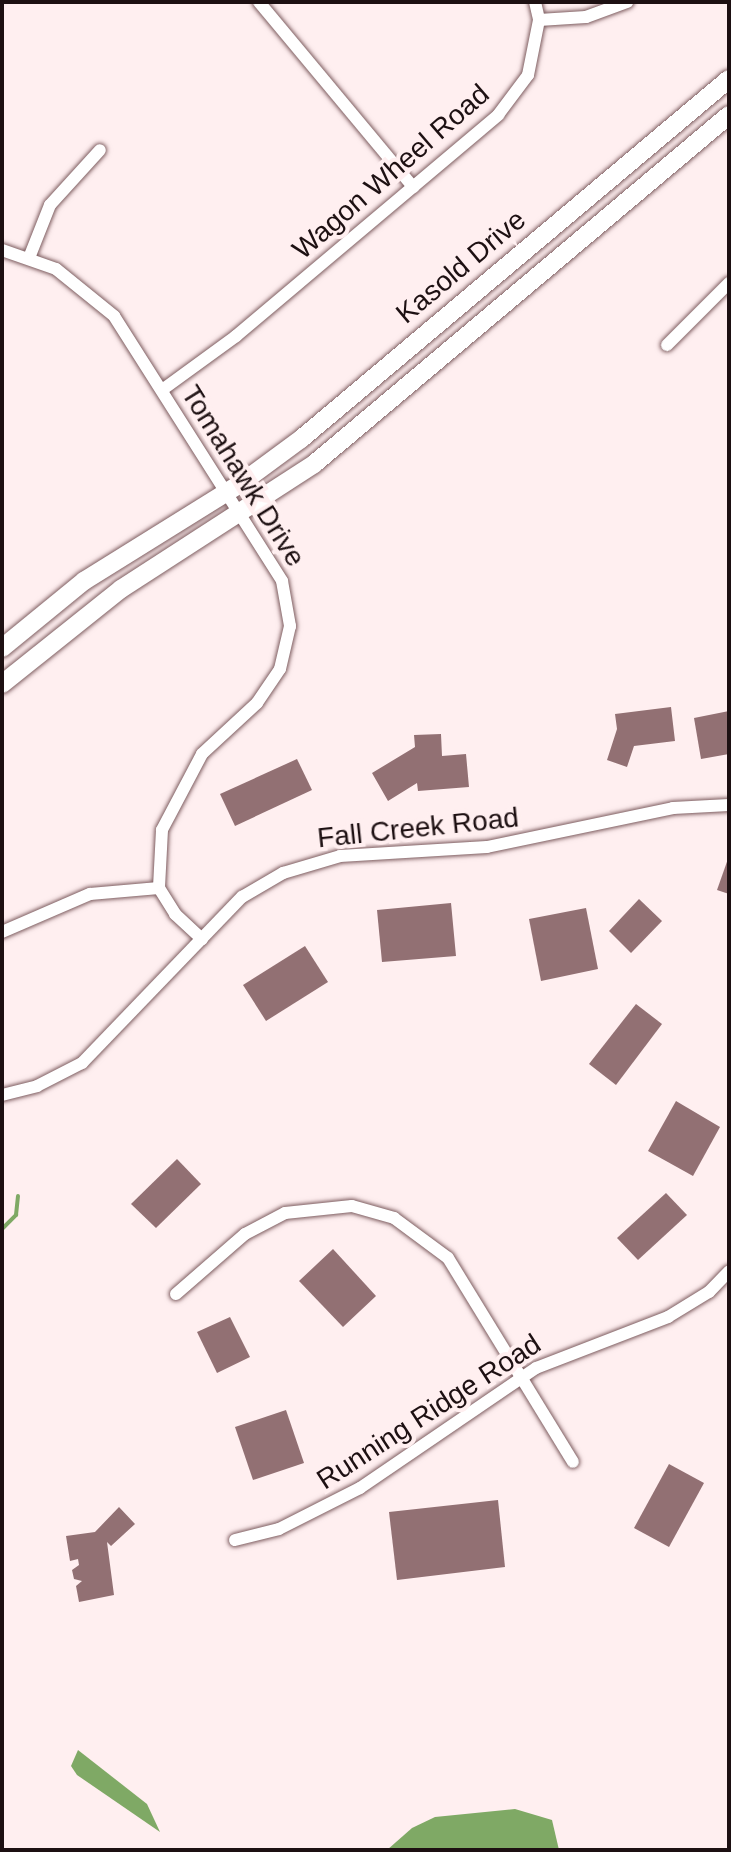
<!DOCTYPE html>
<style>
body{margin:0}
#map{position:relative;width:731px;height:1852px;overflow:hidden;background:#ffeff0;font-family:Arial,sans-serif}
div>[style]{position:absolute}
.water>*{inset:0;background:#7fa965}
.stream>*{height:4px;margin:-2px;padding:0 2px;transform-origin:2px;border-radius:2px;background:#7fa965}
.building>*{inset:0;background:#927073}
.roads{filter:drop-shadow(0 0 2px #7e5d60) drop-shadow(0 0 2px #7e5d60)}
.street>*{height:12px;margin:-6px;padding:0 6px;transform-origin:6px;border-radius:6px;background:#fff}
.secondary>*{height:18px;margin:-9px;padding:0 9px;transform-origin:9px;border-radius:9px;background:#fff}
span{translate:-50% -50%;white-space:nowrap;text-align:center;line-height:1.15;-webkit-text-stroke:8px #ffeff0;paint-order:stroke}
.street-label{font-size:28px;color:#1d1012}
.frame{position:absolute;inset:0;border:4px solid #1d1012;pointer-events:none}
</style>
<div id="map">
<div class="water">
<div style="clip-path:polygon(78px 1750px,147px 1804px,160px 1832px,77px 1775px,71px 1766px)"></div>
<div style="clip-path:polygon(515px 1809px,552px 1820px,559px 1850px,387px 1850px,412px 1828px,435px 1817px)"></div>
</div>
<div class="stream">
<div style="left:2px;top:1229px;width:20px;rotate:-45deg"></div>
<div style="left:16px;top:1215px;width:19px;rotate:-84deg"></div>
</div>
<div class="building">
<div style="clip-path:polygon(671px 707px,675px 741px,634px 746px,627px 767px,607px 760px,617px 729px,615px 714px)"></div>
<div style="clip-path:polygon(729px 711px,729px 754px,701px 759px,694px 718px)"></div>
<div style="clip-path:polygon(441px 734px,442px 756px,466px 754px,469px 787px,418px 791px,417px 783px,388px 801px,372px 773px,415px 747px,414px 735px)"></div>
<div style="clip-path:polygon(297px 759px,312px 790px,235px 826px,220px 794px)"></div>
<div style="clip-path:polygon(729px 856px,729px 894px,717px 890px)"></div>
<div style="clip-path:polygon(639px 899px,662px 921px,631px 953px,609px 931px)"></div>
<div style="clip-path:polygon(451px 903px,456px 956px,382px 962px,377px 910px)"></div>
<div style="clip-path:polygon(586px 908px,598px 969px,541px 981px,529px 919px)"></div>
<div style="clip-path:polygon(305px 946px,328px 982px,266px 1021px,243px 985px)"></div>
<div style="clip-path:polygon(636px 1004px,662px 1024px,616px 1085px,589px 1064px)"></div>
<div style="clip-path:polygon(676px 1101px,720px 1127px,693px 1176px,648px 1151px)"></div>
<div style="clip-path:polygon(177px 1159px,201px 1184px,156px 1228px,131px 1204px)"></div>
<div style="clip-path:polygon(666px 1193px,687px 1215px,638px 1260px,617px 1238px)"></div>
<div style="clip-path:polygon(333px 1249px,376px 1296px,343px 1327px,299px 1281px)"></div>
<div style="clip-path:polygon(230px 1317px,250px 1357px,217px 1373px,197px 1332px)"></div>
<div style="clip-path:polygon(286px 1410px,304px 1463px,253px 1480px,235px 1427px)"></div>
<div style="clip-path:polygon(669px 1464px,704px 1483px,669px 1547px,634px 1528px)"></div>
<div style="clip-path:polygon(498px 1500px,505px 1567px,397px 1580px,389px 1512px)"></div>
<div style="clip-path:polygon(119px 1507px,135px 1524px,111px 1546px,107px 1542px,114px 1595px,79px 1602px,76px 1586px,82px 1581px,74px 1579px,72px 1570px,79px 1565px,78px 1559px,70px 1561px,66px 1536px,95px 1532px)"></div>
</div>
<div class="roads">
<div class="street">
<div style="left:259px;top:2px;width:241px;rotate:50.2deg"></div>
<div style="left:535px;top:2px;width:18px;rotate:77deg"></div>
<div style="left:2px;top:250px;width:57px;rotate:19.4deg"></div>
<div style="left:56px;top:269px;width:75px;rotate:39deg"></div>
<div style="left:114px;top:316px;width:314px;rotate:57.6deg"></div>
<div style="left:282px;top:581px;width:46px;rotate:79.9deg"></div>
<div style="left:290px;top:626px;width:44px;rotate:103.1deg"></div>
<div style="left:280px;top:669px;width:41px;rotate:124.1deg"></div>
<div style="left:257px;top:703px;width:75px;rotate:137.2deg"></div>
<div style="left:202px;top:754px;width:86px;rotate:117.8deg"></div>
<div style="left:162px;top:830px;width:58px;rotate:93deg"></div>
<div style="left:159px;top:888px;width:31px;rotate:58deg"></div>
<div style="left:175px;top:914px;width:37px;rotate:43deg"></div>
<div style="left:29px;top:258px;width:57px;rotate:-68.4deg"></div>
<div style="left:50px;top:205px;width:74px;rotate:-47.7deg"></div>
<div style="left:667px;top:345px;width:88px;rotate:-45deg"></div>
<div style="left:162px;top:390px;width:92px;rotate:-36.1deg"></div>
<div style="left:236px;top:336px;width:343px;rotate:-40.1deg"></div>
<div style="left:498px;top:115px;width:50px;rotate:-53.1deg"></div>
<div style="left:528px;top:75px;width:56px;rotate:-78.7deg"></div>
<div style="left:539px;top:20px;width:47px;rotate:-3.7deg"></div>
<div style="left:586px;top:17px;width:44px;rotate:-20.1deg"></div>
<div style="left:2px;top:932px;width:96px;rotate:-23.4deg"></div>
<div style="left:90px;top:894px;width:69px;rotate:-5deg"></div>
<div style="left:2px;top:1095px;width:36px;rotate:-14deg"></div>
<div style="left:37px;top:1086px;width:51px;rotate:-27.1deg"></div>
<div style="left:82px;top:1063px;width:231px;rotate:-46.1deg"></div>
<div style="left:242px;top:897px;width:48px;rotate:-30.3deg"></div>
<div style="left:283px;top:873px;width:59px;rotate:-16.6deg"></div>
<div style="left:340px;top:856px;width:147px;rotate:-3.5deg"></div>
<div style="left:487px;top:847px;width:190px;rotate:-11.8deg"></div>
<div style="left:673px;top:808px;width:56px;rotate:-3.1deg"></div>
<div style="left:176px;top:1294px;width:91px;rotate:-41deg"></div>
<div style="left:245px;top:1234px;width:45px;rotate:-27.7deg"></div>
<div style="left:285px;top:1213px;width:67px;rotate:-6deg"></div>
<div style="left:352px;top:1206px;width:44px;rotate:15.9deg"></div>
<div style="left:394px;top:1218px;width:67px;rotate:36.5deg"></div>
<div style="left:448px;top:1258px;width:239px;rotate:58.5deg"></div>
<div style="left:235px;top:1540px;width:45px;rotate:-14deg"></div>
<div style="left:279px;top:1529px;width:91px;rotate:-26.8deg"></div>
<div style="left:360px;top:1488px;width:213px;rotate:-34.3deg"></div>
<div style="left:536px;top:1368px;width:142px;rotate:-21.1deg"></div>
<div style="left:668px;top:1317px;width:48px;rotate:-31.4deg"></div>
<div style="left:709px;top:1292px;width:29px;rotate:-46deg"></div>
</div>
<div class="secondary">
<div style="left:2px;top:648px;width:106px;rotate:-39.3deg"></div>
<div style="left:84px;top:581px;width:184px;rotate:-31.9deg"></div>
<div style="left:240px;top:484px;width:76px;rotate:-36.4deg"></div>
<div style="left:301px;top:439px;width:559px;rotate:-40.07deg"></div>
<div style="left:2px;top:684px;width:152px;rotate:-38.6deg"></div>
<div style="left:121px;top:589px;width:230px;rotate:-32.9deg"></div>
<div style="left:314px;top:464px;width:542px;rotate:-40.06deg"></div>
</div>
</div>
<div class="street-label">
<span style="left:391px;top:172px;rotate:-41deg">Wagon Wheel Road</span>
<span style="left:461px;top:267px;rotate:-40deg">Kasold Drive</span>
<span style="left:243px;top:476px;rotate:58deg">Tomahawk Drive</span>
<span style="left:418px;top:828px;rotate:-6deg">Fall Creek Road</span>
<span style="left:429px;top:1412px;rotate:-33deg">Running Ridge Road</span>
</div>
<div class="frame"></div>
</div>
